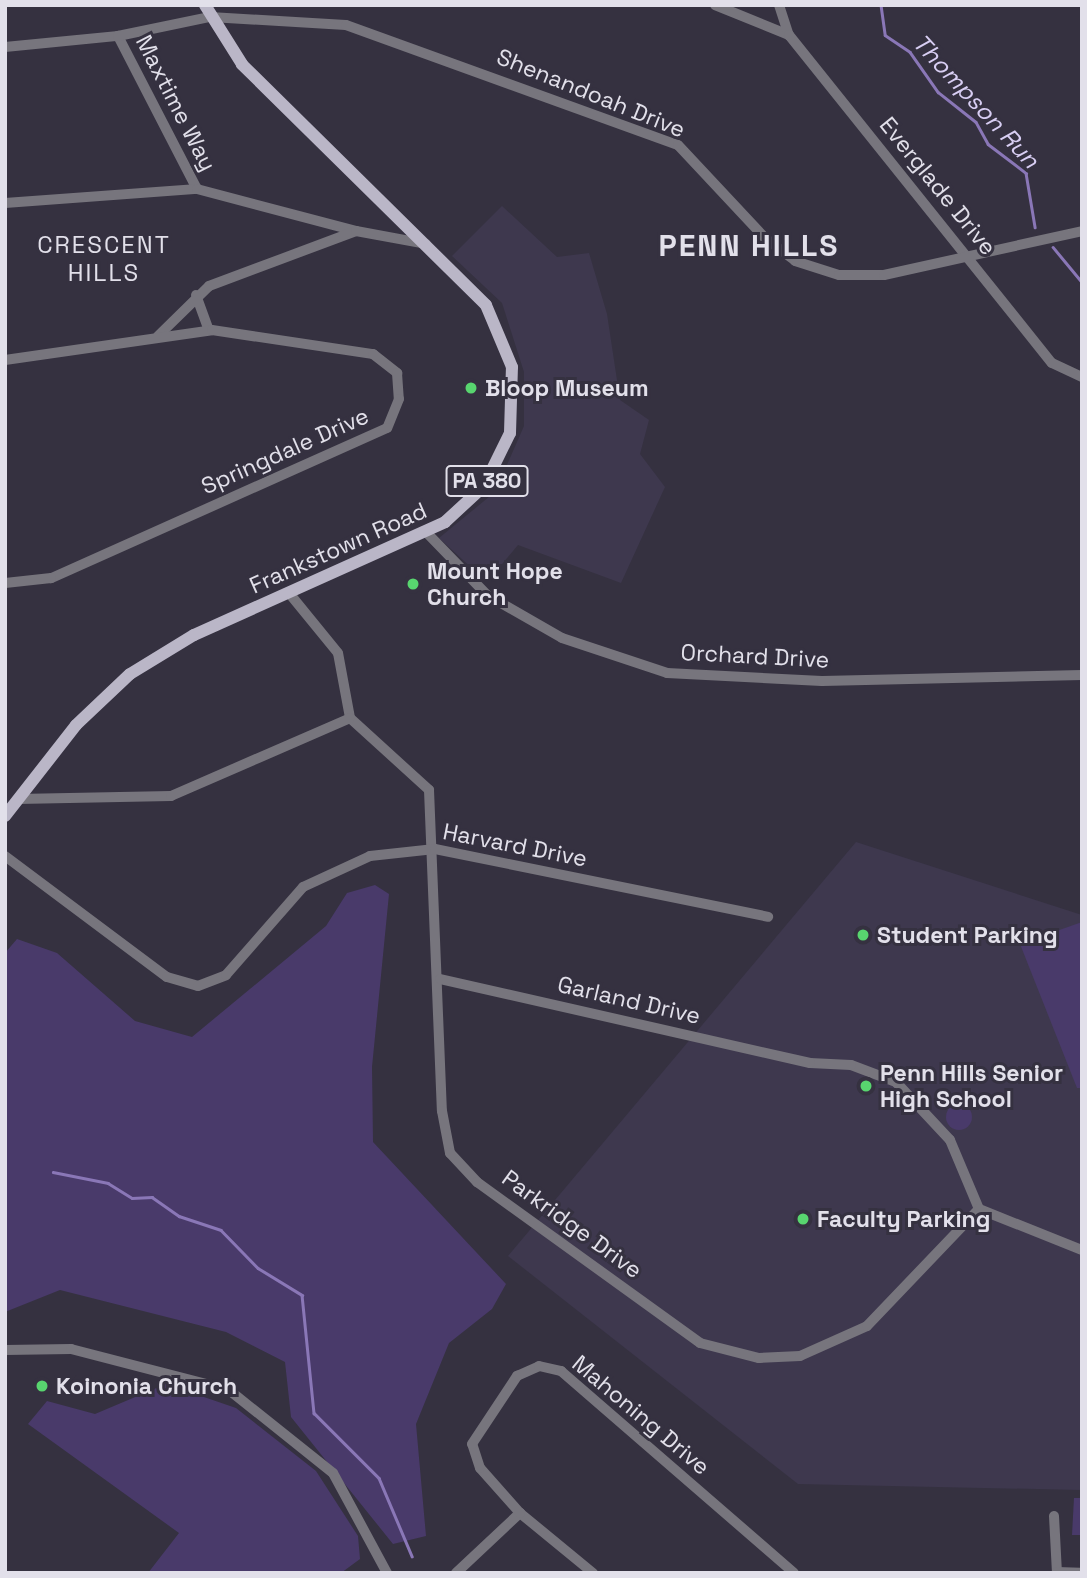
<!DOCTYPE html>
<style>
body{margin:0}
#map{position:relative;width:1087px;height:1578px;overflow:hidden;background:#353140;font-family:"Space Grotesk",sans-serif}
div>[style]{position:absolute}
.built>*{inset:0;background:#3e384e}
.green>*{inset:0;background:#493a6a}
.round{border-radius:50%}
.stream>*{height:2.5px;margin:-1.25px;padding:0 1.25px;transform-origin:1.25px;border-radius:1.25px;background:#8a77b7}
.minor>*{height:10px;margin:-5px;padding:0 5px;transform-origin:5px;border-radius:5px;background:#77757d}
.major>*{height:12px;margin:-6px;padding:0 6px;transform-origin:6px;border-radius:6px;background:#bab6c7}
.dots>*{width:19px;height:19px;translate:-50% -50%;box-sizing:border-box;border:4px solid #353140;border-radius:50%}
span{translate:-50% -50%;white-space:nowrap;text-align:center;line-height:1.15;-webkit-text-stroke:6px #353140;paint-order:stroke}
.shield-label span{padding:2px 5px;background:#353140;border:2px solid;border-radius:5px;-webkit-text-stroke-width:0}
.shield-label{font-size:21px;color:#e2e0ea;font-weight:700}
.street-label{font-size:23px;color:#e2e0ea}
.poi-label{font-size:23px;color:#e2e0ea;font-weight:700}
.left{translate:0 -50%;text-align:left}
.water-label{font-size:24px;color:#d8cef3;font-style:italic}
.neighbourhood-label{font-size:24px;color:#e2e0ea;letter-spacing:2px}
.district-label{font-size:30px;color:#e2e0ea;font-weight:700;letter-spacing:2px}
.frame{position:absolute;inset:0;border:7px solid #e2e0ea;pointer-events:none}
</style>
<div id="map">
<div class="built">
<div style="clip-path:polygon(502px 206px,557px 257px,589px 253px,607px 314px,620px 400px,649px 420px,640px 454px,665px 487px,621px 583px,518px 545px,487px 582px,439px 538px,495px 492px,524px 426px,524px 372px,502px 303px,452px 256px)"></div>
<div style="clip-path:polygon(856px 842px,1082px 915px,1082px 1490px,798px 1484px,508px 1256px)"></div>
</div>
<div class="green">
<div style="clip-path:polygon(375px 885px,389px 894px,372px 1067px,373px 1142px,506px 1284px,492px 1309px,449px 1343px,416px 1424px,426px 1536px,393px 1544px,291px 1417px,285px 1362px,226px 1332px,60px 1290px,5px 1312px,5px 953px,17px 939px,57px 953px,135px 1021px,192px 1037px,326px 926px,347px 893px)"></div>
<div style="clip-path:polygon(1082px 922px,1082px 1088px,1077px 1088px,1020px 944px)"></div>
<div class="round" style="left:946px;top:1104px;width:26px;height:26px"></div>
<div style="clip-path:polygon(166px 1384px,236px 1408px,316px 1471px,358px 1536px,360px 1559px,341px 1573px,148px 1573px,179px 1533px,28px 1424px,47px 1401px,95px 1414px)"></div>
<div style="clip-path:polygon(1074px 1498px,1082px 1498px,1082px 1535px,1072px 1535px)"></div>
</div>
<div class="stream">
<div style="left:881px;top:5px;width:30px;rotate:82deg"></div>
<div style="left:885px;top:35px;width:30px;rotate:34deg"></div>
<div style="left:910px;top:52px;width:49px;rotate:55deg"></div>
<div style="left:938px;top:92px;width:48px;rotate:38.3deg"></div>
<div style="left:976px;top:122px;width:25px;rotate:61deg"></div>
<div style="left:988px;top:144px;width:48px;rotate:37.3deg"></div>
<div style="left:1026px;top:173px;width:55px;rotate:80.5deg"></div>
<div style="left:1053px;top:247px;width:45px;rotate:50.4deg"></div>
<div style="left:53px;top:1172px;width:56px;rotate:11.3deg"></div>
<div style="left:108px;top:1183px;width:28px;rotate:32deg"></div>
<div style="left:132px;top:1198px;width:20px;rotate:-3deg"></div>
<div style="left:152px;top:1197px;width:33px;rotate:35deg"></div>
<div style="left:179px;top:1216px;width:44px;rotate:18.4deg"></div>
<div style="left:221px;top:1230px;width:53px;rotate:45.8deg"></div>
<div style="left:258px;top:1268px;width:52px;rotate:31.5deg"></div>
<div style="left:302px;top:1295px;width:119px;rotate:84.2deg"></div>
<div style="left:314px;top:1413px;width:92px;rotate:45deg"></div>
<div style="left:379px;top:1478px;width:85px;rotate:67.1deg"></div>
</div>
<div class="minor">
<div style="left:715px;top:5px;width:80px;rotate:22.1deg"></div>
<div style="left:779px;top:5px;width:32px;rotate:72deg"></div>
<div style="left:789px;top:35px;width:420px;rotate:51.3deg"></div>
<div style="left:1052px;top:363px;width:33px;rotate:25deg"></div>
<div style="left:118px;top:36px;width:172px;rotate:62.7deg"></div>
<div style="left:5px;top:47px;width:114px;rotate:-5.6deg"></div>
<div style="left:118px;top:36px;width:94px;rotate:-11.7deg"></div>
<div style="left:210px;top:17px;width:136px;rotate:3.4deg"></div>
<div style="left:346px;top:25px;width:353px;rotate:19.9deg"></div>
<div style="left:678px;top:145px;width:127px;rotate:46.9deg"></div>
<div style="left:765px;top:238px;width:38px;rotate:37deg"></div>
<div style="left:795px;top:261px;width:46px;rotate:17.7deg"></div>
<div style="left:839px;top:275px;width:45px"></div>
<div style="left:884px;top:275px;width:203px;rotate:-12.5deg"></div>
<div style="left:5px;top:203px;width:193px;rotate:-4.2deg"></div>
<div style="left:197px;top:189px;width:164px;rotate:14.8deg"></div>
<div style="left:196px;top:295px;width:37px;rotate:70deg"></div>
<div style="left:158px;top:336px;width:71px;rotate:-44.4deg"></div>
<div style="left:209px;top:286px;width:157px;rotate:-20.5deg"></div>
<div style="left:356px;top:231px;width:71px;rotate:10.5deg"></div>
<div style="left:5px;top:360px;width:209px;rotate:-8.2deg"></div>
<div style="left:212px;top:330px;width:163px;rotate:8.5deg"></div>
<div style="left:373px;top:354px;width:31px;rotate:38deg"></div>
<div style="left:397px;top:373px;width:26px;rotate:86deg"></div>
<div style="left:399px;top:399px;width:31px;rotate:112deg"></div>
<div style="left:387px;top:428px;width:368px;rotate:155.9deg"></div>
<div style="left:51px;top:578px;width:46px;rotate:173.8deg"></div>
<div style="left:427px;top:533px;width:86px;rotate:45.9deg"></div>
<div style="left:487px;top:595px;width:86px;rotate:29.8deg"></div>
<div style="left:562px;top:638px;width:111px;rotate:18.4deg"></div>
<div style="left:667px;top:673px;width:155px;rotate:3deg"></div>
<div style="left:822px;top:681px;width:260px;rotate:-1.3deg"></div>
<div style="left:289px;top:593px;width:77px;rotate:50.8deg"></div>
<div style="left:338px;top:653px;width:66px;rotate:79.5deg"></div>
<div style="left:350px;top:718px;width:107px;rotate:42.3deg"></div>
<div style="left:429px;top:790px;width:321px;rotate:87.7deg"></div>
<div style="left:442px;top:1111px;width:43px;rotate:79.2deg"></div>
<div style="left:450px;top:1153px;width:40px;rotate:47deg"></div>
<div style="left:477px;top:1182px;width:275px;rotate:35.8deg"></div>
<div style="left:700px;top:1343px;width:61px;rotate:14.3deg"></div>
<div style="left:759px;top:1358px;width:41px;rotate:-2.8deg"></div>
<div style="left:800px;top:1356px;width:73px;rotate:-24.1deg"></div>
<div style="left:867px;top:1326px;width:162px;rotate:-46.3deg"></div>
<div style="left:979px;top:1209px;width:75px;rotate:-112.8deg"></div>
<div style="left:950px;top:1140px;width:79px;rotate:-133deg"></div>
<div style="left:896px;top:1082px;width:48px;rotate:-159.3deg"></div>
<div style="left:851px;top:1065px;width:41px;rotate:-177.2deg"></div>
<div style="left:810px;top:1063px;width:379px;rotate:-167.2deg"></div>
<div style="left:18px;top:799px;width:153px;rotate:-1.1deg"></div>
<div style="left:171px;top:796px;width:195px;rotate:-23.5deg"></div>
<div style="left:5px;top:856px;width:202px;rotate:36.8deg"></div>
<div style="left:167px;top:977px;width:32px;rotate:16deg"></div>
<div style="left:198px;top:986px;width:30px;rotate:-21deg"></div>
<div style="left:226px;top:975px;width:117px;rotate:-48.8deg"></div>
<div style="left:303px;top:887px;width:74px;rotate:-24.8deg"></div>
<div style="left:370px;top:856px;width:65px;rotate:-6.1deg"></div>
<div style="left:435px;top:849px;width:340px;rotate:11.5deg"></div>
<div style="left:979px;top:1209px;width:111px;rotate:21.7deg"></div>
<div style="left:5px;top:1350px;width:66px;rotate:-0.9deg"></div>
<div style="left:71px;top:1349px;width:163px;rotate:14.5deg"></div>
<div style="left:229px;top:1390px;width:133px;rotate:38.6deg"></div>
<div style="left:333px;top:1473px;width:114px;rotate:61.6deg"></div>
<div style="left:1054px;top:1516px;width:57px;rotate:87deg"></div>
<div style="left:1057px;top:1572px;width:23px;rotate:2deg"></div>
<div style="left:456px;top:1573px;width:88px;rotate:-43.2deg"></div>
<div style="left:593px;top:1573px;width:94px;rotate:-140.6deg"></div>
<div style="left:520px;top:1513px;width:60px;rotate:-131.6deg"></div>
<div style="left:480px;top:1468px;width:25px;rotate:-108deg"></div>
<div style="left:472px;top:1444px;width:82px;rotate:-56.5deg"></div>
<div style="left:517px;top:1376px;width:24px;rotate:-24deg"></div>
<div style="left:539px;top:1366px;width:23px;rotate:13deg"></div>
<div style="left:561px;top:1371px;width:308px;rotate:40.9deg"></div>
</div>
<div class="major">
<div style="left:5px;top:816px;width:115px;rotate:-52deg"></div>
<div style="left:76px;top:725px;width:74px;rotate:-43.4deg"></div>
<div style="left:130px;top:674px;width:75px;rotate:-31.4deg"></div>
<div style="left:194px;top:635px;width:275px;rotate:-24.2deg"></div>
<div style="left:445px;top:522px;width:53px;rotate:-42.7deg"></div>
<div style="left:484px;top:486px;width:59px;rotate:-63.9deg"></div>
<div style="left:510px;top:433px;width:66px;rotate:-88.3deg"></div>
<div style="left:512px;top:367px;width:67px;rotate:-112.8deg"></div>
<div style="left:486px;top:305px;width:343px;rotate:-135.4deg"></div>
<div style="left:242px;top:64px;width:70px;rotate:-122.1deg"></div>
</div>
<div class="dots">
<div style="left:471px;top:388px;background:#58d56f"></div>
<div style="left:413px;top:584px;background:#58d56f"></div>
<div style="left:863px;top:935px;background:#58d56f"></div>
<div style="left:866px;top:1086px;background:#58d56f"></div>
<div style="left:803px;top:1219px;background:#58d56f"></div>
<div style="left:42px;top:1386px;background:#58d56f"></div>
</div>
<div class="shield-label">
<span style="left:487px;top:481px">PA 380</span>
</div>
<div class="street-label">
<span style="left:591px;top:93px;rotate:22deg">Shenandoah Drive</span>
<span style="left:176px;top:103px;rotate:63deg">Maxtime Way</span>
<span style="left:938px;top:186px;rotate:51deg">Everglade Drive</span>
<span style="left:285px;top:451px;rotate:-24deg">Springdale Drive</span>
<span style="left:338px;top:548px;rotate:-24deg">Frankstown Road</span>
<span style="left:755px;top:656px;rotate:3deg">Orchard Drive</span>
<span style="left:515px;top:845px;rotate:11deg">Harvard Drive</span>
<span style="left:629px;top:1000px;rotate:13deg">Garland Drive</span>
<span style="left:572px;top:1224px;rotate:36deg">Parkridge Drive</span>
<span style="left:641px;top:1415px;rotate:40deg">Mahoning Drive</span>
</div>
<div class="poi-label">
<span class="left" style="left:485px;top:388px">Bloop Museum</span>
<span class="left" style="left:427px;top:584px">Mount Hope<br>Church</span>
<span class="left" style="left:877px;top:935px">Student Parking</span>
<span class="left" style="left:880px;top:1086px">Penn Hills Senior<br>High School</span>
<span class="left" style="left:817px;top:1219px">Faculty Parking</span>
<span class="left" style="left:56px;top:1386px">Koinonia Church</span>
</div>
<div class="water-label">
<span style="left:976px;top:101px;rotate:47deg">Thompson Run</span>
</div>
<div class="neighbourhood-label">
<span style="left:104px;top:259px">CRESCENT<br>HILLS</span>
</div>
<div class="district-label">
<span style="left:749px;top:246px">PENN HILLS</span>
</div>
<div class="frame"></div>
</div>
